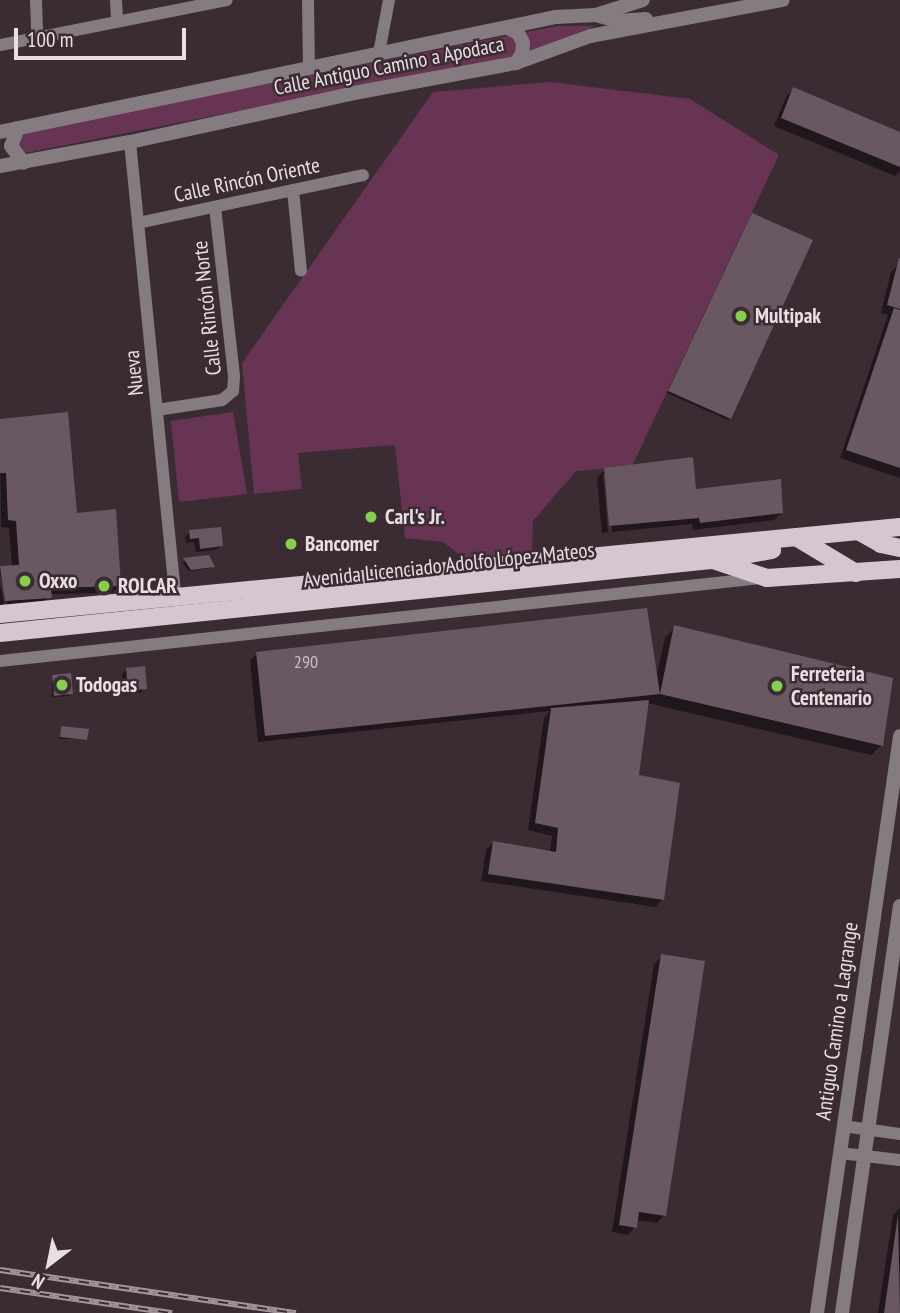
<!DOCTYPE html>
<meta charset="utf-8">
<style>
body{margin:0}
#map{position:relative;width:900px;height:1313px;overflow:hidden;background:#3b2c34;font-family:"PT Sans Narrow",sans-serif}
div>[style]{position:absolute}
.green>*{inset:0;background:#673453}
.shadow>*{inset:0;background:#0007}
.building>*{inset:0;background:#695861}
.minor>*{height:12px;margin:-6px;padding:0 6px;transform-origin:6px;border-radius:6px;background:#847c80}
.tertiary>*{height:14px;margin:-7px;padding:0 7px;transform-origin:7px;border-radius:7px;background:#847c80}
.primary>*{height:18px;margin:-9px;padding:0 9px;transform-origin:9px;border-radius:9px;background:#d6c6cf}
.rail>*{height:6px;margin-top:-3px;transform-origin:0;background:repeating-linear-gradient(90deg,#3b2c34 0 10px,#a2969c 0 20px);box-sizing:border-box;border-block:2px solid #a2969c}
.dots>*{width:19px;height:19px;translate:-50% -50%;box-sizing:border-box;border:4px solid #3b2c34;border-radius:50%}
span{translate:-50% -50%;white-space:nowrap;text-align:center;line-height:1.15;-webkit-text-stroke:5px #3b2c34;paint-order:stroke}
.number-label{font-size:18px;color:#c8bcc3}
.number-label span{-webkit-text-stroke-width:0}
.street-label{font-size:21px;color:#e8dee4}
.poi-label{font-size:21px;color:#e8dee4;font-weight:700}
.left{translate:0 -50%;text-align:left}
.north{position:absolute;left:14px;top:1229px;width:70px;height:70px;-webkit-text-stroke:5px #3b2c34;paint-order:stroke;rotate:212deg;font-size:19px;font-weight:700;line-height:28px;text-align:center;color:#e8dee4}
.north::after{content:'';display:block;margin:auto;width:24px;height:32px;background:#e8dee4;clip-path:polygon(50% 0,100% 100%,50% 72%,0 100%)}
.scale{position:absolute;left:14px;top:28px;width:172px;height:32px;box-sizing:border-box;border:4px solid #e8dee4;border-top:0;padding-left:9px;font-size:21px;line-height:24px;white-space:nowrap;color:#e8dee4;-webkit-text-stroke:5px #3b2c34;paint-order:stroke}
</style>
<div id="map">
<div class="green">
<div style="clip-path:polygon(557px 26px,595px 26px,528px 54px,25px 153px,13px 144px,19px 133px)"></div>
<div style="clip-path:polygon(550px 82px,690px 99px,779px 155px,632px 466px,576px 471px,533px 521px,532px 552px,464px 558px,443px 542px,405px 538px,395px 445px,298px 453px,302px 489px,254px 494px,242px 363px,433px 92px)"></div>
<div style="clip-path:polygon(233px 412px,247px 494px,179px 502px,171px 421px)"></div>
</div>
<div class="shadow">
<div style="clip-path:polygon(793px 89px,900px 133px,900px 171px,895px 176px,774px 126px,786px 97px)"></div>
<div style="clip-path:polygon(751px 217px,730px 418px,728px 420px,667px 393px)"></div>
<div style="clip-path:polygon(898px 265px,900px 265px,900px 478px,840px 458px,888px 315px,881px 313px,891px 272px)"></div>
<div style="clip-path:polygon(0 421px,75px 515px,119px 586px,112px 593px,50px 594px,43px 605px,8px 607px,0 573px,0 568px,12px 567px,9px 528px,1px 527px)"></div>
<div style="clip-path:polygon(605px 470px,694px 491px,782px 512px,774px 520px,693px 530px,692px 524px,612px 532px,607px 474px,603px 474px,608px 532px,602px 533px,597px 478px)"></div>
<div style="clip-path:polygon(190px 532px,221px 546px,216px 550px,196px 552px,194px 542px,186px 543px,185px 537px)"></div>
<div style="clip-path:polygon(208px 557px,212px 568px,189px 571px,182px 562px)"></div>
<div style="clip-path:polygon(0 583px,5px 607px,0 608px)"></div>
<div style="clip-path:polygon(675px 627px,882px 745px,871px 755px,647px 703px,637px 776px,663px 899px,655px 907px,481px 881px,486px 850px,494px 842px,550px 852px,552px 836px,528px 830px,544px 718px,550px 711px,258px 742px,250px 661px,257px 653px,656px 678px,665px 638px)"></div>
<div style="clip-path:polygon(127px 670px,145px 688px,140px 693px,124px 695px,122px 674px)"></div>
<div style="clip-path:polygon(52px 677px,71px 694px,69px 696px,52px 697px)"></div>
<div style="clip-path:polygon(61px 728px,86px 739px,59px 739px)"></div>
<div style="clip-path:polygon(662px 956px,664px 1215px,657px 1223px,636px 1220px,635px 1227px,628px 1235px,612px 1232px,654px 964px)"></div>
<div style="clip-path:polygon(900px 1207px,900px 1313px,878px 1313px,893px 1215px)"></div>
</div>
<div class="building">
<div style="clip-path:polygon(793px 87px,900px 132px,900px 167px,781px 118px)"></div>
<div style="clip-path:polygon(752px 213px,813px 240px,731px 419px,668px 391px)"></div>
<div style="clip-path:polygon(899px 258px,900px 258px,900px 309px,887px 305px)"></div>
<div style="clip-path:polygon(894px 308px,900px 310px,900px 468px,846px 450px)"></div>
<div style="clip-path:polygon(68px 412px,77px 513px,116px 509px,121px 586px,51px 588px,52px 598px,5px 601px,0 566px,19px 565px,16px 521px,8px 520px,6px 473px,0 473px,0 419px)"></div>
<div style="clip-path:polygon(693px 457px,696px 489px,781px 479px,783px 513px,700px 523px,699px 518px,609px 526px,604px 468px)"></div>
<div style="clip-path:polygon(221px 527px,223px 546px,200px 549px,199px 538px,190px 539px,189px 530px)"></div>
<div style="clip-path:polygon(209px 555px,215px 567px,191px 570px,183px 558px)"></div>
<div style="clip-path:polygon(647px 608px,660px 694px,265px 736px,256px 652px)"></div>
<div style="clip-path:polygon(674px 625px,893px 678px,883px 746px,660px 694px)"></div>
<div style="clip-path:polygon(145px 666px,147px 689px,128px 691px,126px 668px)"></div>
<div style="clip-path:polygon(71px 673px,73px 694px,54px 696px,52px 675px)"></div>
<div style="clip-path:polygon(649px 700px,639px 775px,680px 783px,664px 900px,488px 874px,493px 841px,556px 852px,558px 828px,535px 823px,551px 708px)"></div>
<div style="clip-path:polygon(61px 726px,89px 729px,87px 740px,60px 737px)"></div>
<div style="clip-path:polygon(661px 954px,705px 961px,666px 1216px,639px 1212px,637px 1228px,619px 1225px)"></div>
<div style="clip-path:polygon(898px 1215px,900px 1313px,884px 1313px)"></div>
</div>
<div class="minor">
<div style="left:36px;top:0;width:38px;rotate:88deg"></div>
<div style="left:116px;top:0;width:21px;rotate:87deg"></div>
<div style="left:308px;top:0;width:68px;rotate:89.2deg"></div>
<div style="left:0;top:45px;width:231px;rotate:-11.2deg"></div>
<div style="left:379px;top:53px;width:54px;rotate:-79.3deg"></div>
<div style="left:130px;top:142px;width:459px;rotate:84.3deg"></div>
<div style="left:293px;top:190px;width:81px;rotate:84.4deg"></div>
<div style="left:138px;top:223px;width:230px;rotate:-12deg"></div>
<div style="left:157px;top:410px;width:66px;rotate:-8.7deg"></div>
<div style="left:222px;top:400px;width:14px;rotate:-39deg"></div>
<div style="left:233px;top:391px;width:15px;rotate:-86deg"></div>
<div style="left:234px;top:376px;width:170px;rotate:-96.4deg"></div>
<div style="left:0;top:661px;width:767px;rotate:-6.22deg"></div>
<div style="left:843px;top:1126px;width:58px;rotate:8deg"></div>
<div style="left:840px;top:1153px;width:60px;rotate:6.7deg"></div>
</div>
<div class="tertiary">
<div style="left:596px;top:15px;width:49px;rotate:-17.7deg"></div>
<div style="left:508px;top:28px;width:11px;rotate:27deg"></div>
<div style="left:518px;top:33px;width:11px;rotate:63deg"></div>
<div style="left:523px;top:43px;width:11px;rotate:95deg"></div>
<div style="left:522px;top:54px;width:11px;rotate:124deg"></div>
<div style="left:18px;top:128px;width:19px;rotate:111deg"></div>
<div style="left:11px;top:146px;width:21px;rotate:53deg"></div>
<div style="left:0;top:132px;width:568px;rotate:-11.69deg"></div>
<div style="left:556px;top:17px;width:40px;rotate:-2.9deg"></div>
<div style="left:596px;top:15px;width:22px;rotate:16deg"></div>
<div style="left:617px;top:21px;width:29px;rotate:-4deg"></div>
<div style="left:0;top:166px;width:132px;rotate:-10.5deg"></div>
<div style="left:130px;top:142px;width:229px;rotate:-12.3deg"></div>
<div style="left:354px;top:93px;width:165px;rotate:-10.5deg"></div>
<div style="left:516px;top:63px;width:79px;rotate:-20deg"></div>
<div style="left:590px;top:36px;width:196px;rotate:-10.6deg"></div>
<div style="left:817px;top:1313px;width:583px;rotate:-81.81deg"></div>
<div style="left:842px;top:1313px;width:411px;rotate:-81.9deg"></div>
</div>
<div class="primary">
<div style="left:858px;top:531px;width:26px;rotate:29deg"></div>
<div style="left:881px;top:544px;width:19px;rotate:12deg"></div>
<div style="left:796px;top:537px;width:70px;rotate:31deg"></div>
<div style="left:717px;top:560px;width:56px;rotate:-10.3deg"></div>
<div style="left:0;top:614px;width:904px;rotate:-5.52deg"></div>
<div style="left:0;top:633px;width:717px;rotate:-5.85deg"></div>
<div style="left:713px;top:560px;width:57px;rotate:18.4deg"></div>
<div style="left:767px;top:578px;width:133px;rotate:-3.9deg"></div>
</div>
<div class="rail">
<div style="left:0;top:1270px;width:299px;rotate:8.3deg"></div>
<div style="left:0;top:1288px;width:174px;rotate:8.3deg"></div>
</div>
<div class="dots">
<div style="left:741px;top:316px;background:#85cf4d"></div>
<div style="left:371px;top:517px;background:#85cf4d"></div>
<div style="left:291px;top:544px;background:#85cf4d"></div>
<div style="left:25px;top:581px;background:#85cf4d"></div>
<div style="left:104px;top:586px;background:#85cf4d"></div>
<div style="left:62px;top:685px;background:#85cf4d"></div>
<div style="left:777px;top:686px;background:#85cf4d"></div>
</div>
<div class="number-label">
<span style="left:306px;top:662px">290</span>
</div>
<div class="street-label">
<span style="left:389px;top:66px;rotate:-11deg">Calle Antiguo Camino a Apodaca</span>
<span style="left:247px;top:180px;rotate:-12deg">Calle Rincón Oriente</span>
<span style="left:207px;top:308px;rotate:-96deg">Calle Rincón Norte</span>
<span style="left:134px;top:373px;rotate:-96deg">Nueva</span>
<span style="left:449px;top:565px;rotate:-6deg">Avenida Licenciado Adolfo López Mateos</span>
<span style="left:837px;top:1021px;rotate:-82deg">Antiguo Camino a Lagrange</span>
</div>
<div class="poi-label">
<span class="left" style="left:755px;top:316px">Multipak</span>
<span class="left" style="left:385px;top:517px">Carl's Jr.</span>
<span class="left" style="left:305px;top:544px">Bancomer</span>
<span class="left" style="left:39px;top:581px">Oxxo</span>
<span class="left" style="left:118px;top:586px">ROLCAR</span>
<span class="left" style="left:791px;top:686px">Ferreteria<br>Centenario</span>
<span class="left" style="left:76px;top:685px">Todogas</span>
</div>
<div class="north">N</div>
<div class="scale">100 m</div>
</div>
